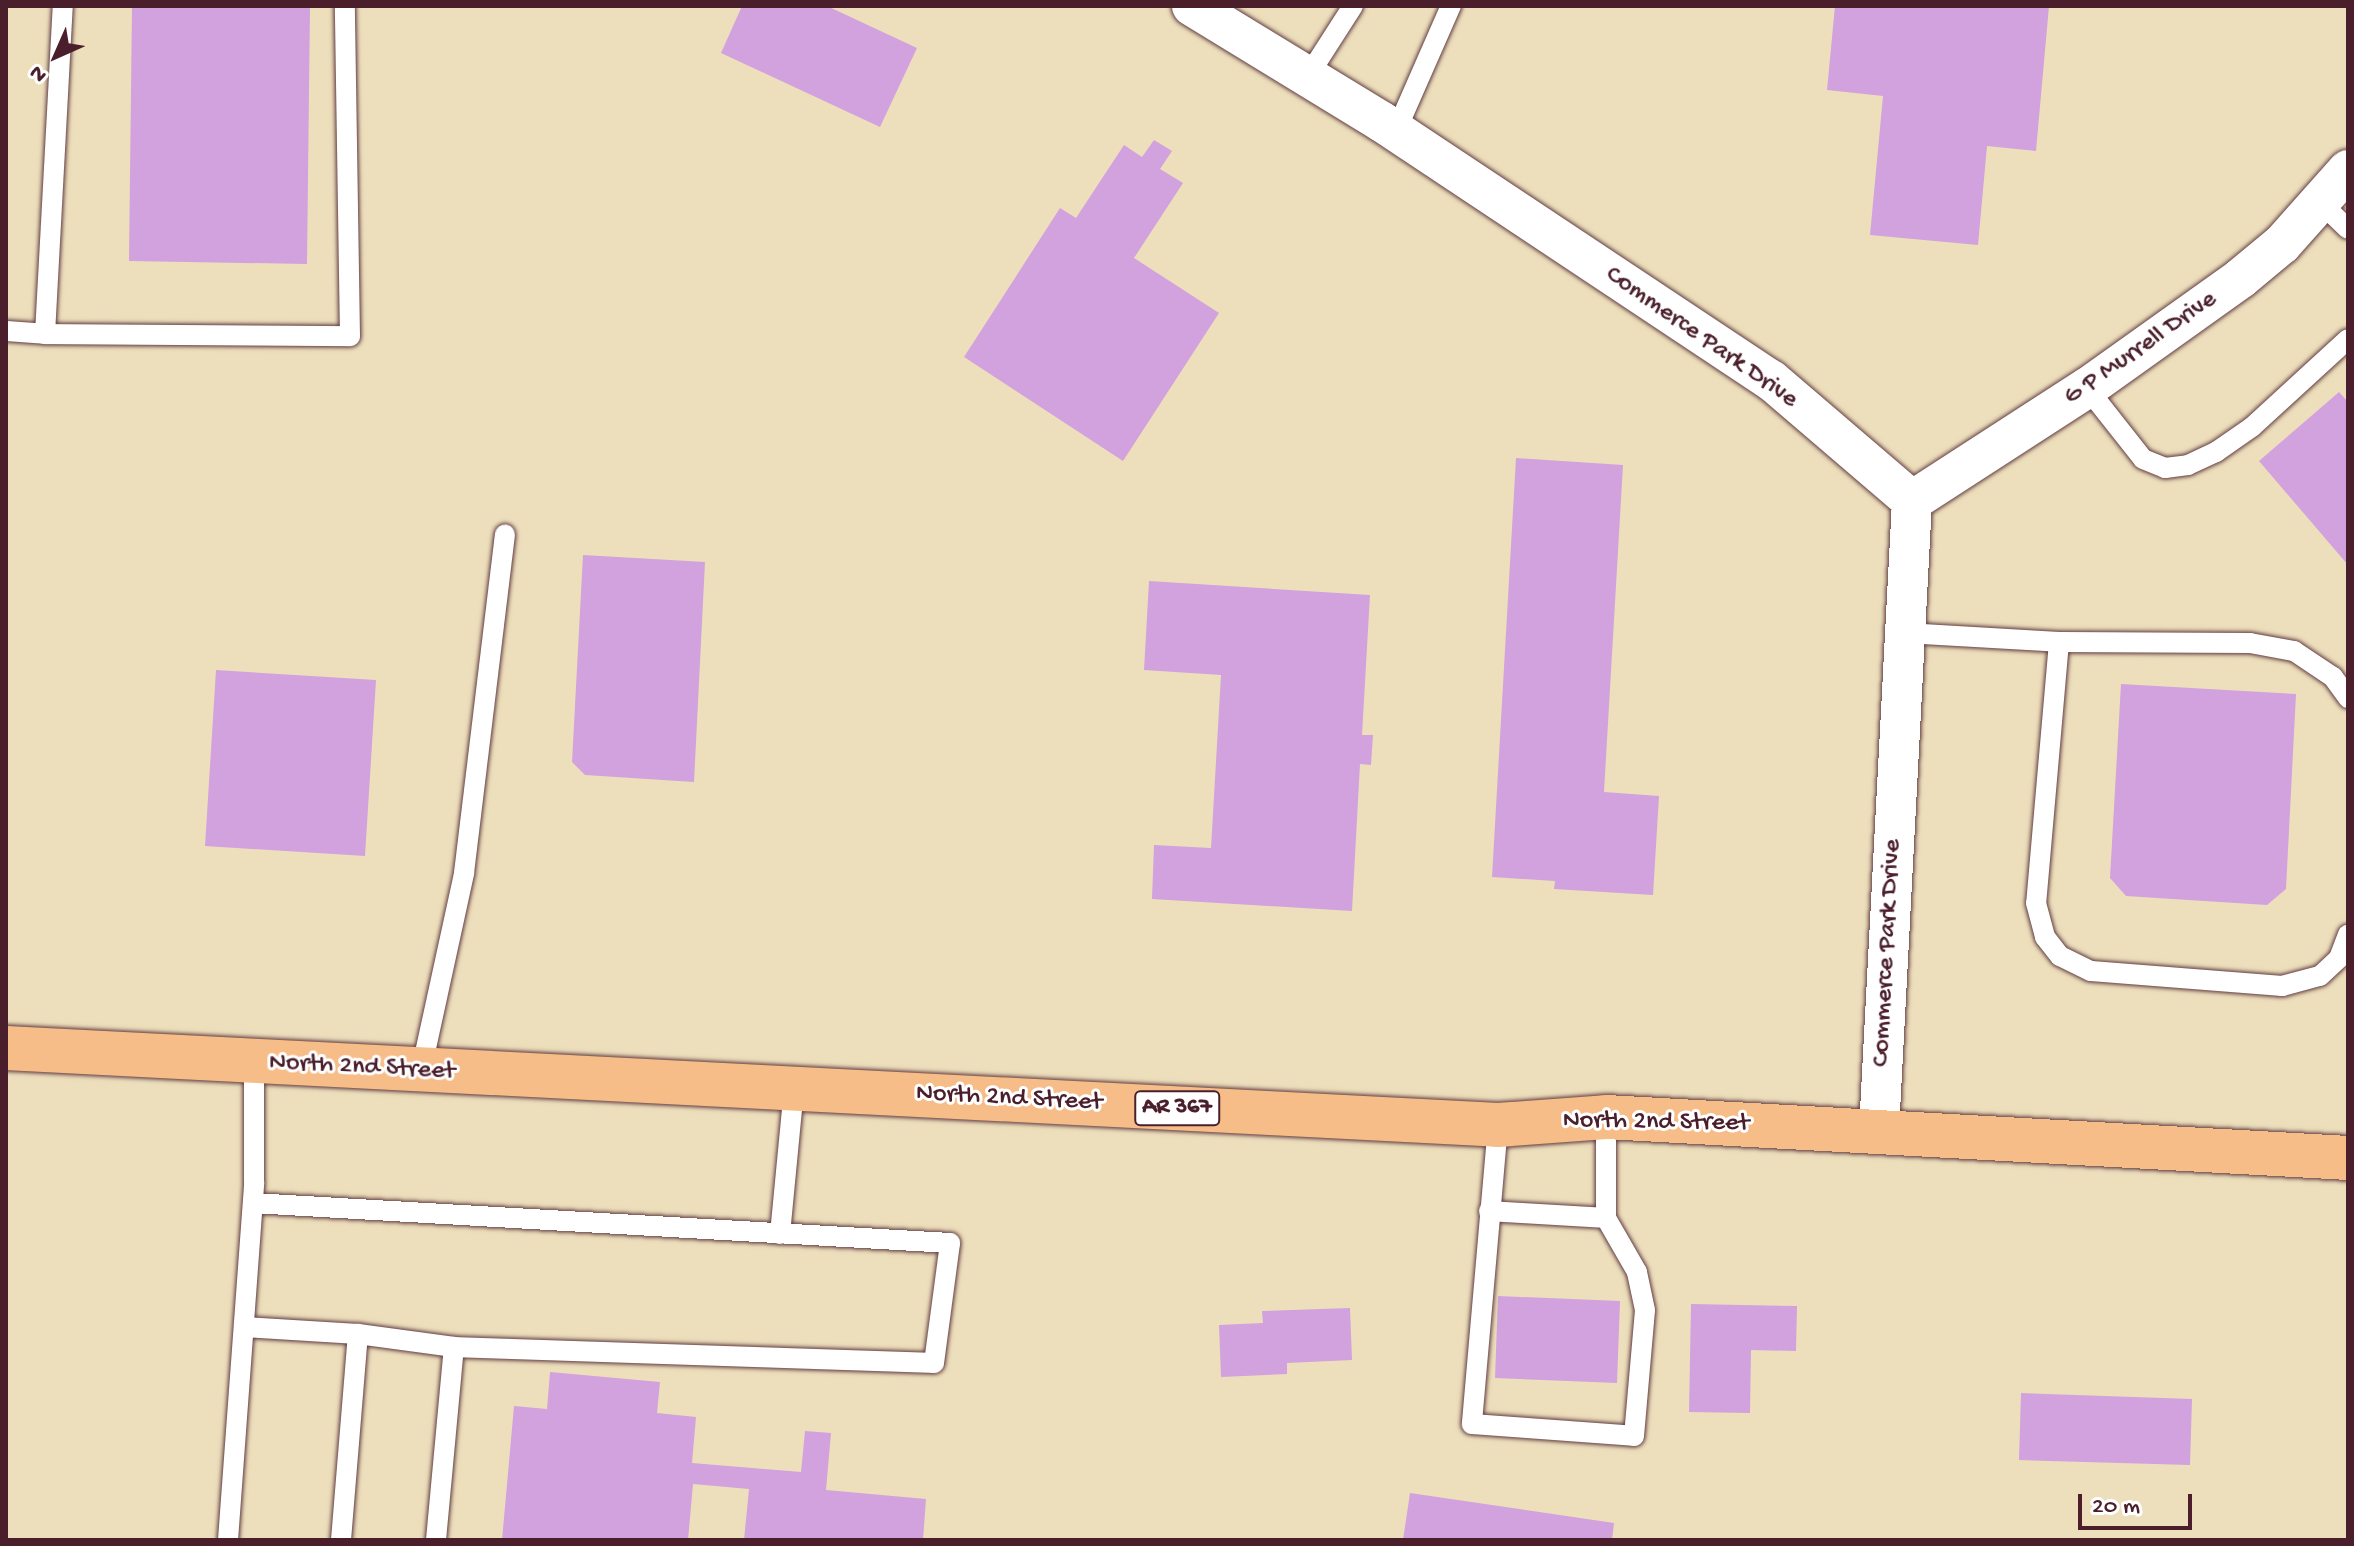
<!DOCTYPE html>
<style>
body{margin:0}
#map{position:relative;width:2354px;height:1546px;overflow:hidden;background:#eddfbc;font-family:"Gochi Hand",sans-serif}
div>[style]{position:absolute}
.building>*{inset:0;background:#d1a2de}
.roads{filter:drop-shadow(0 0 2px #623c41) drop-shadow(0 0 2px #623c41)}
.lane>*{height:20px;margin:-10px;padding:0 10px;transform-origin:10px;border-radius:10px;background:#fff}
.street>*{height:40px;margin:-20px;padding:0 20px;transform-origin:20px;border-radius:20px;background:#fff}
.primary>*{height:44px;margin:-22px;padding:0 22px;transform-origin:22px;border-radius:22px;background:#f7bd88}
span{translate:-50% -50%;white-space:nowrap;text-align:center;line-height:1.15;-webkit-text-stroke:6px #fff;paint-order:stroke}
.shield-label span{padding:2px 6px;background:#fff;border:2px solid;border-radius:6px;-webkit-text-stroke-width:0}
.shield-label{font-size:24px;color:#4a1f2b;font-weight:700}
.street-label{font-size:26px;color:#4a1f2b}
.frame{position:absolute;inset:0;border:8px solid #4a1f2b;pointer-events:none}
.north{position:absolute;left:16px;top:16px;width:80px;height:80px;-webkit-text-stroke:6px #fff;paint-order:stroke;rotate:225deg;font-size:22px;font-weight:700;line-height:32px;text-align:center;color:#4a1f2b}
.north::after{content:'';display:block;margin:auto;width:28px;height:36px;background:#4a1f2b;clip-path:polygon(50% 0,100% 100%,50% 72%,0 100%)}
.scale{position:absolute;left:2078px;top:1494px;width:114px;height:36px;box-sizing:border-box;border:4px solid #4a1f2b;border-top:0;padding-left:10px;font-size:24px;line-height:28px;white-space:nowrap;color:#4a1f2b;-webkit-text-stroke:6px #fff;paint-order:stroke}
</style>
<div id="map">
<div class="building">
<div style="clip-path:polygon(132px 6px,310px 6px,307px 264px,129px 261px)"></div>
<div style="clip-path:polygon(742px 6px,827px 6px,917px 48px,880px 127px,721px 53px)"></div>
<div style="clip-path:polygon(1835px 6px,2049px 6px,2036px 151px,1987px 146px,1978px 245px,1870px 235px,1883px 96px,1827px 90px)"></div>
<div style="clip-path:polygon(1154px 140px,1172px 151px,1160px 169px,1183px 183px,1134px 258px,1219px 313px,1123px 461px,964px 357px,1060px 208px,1076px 218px,1124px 145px,1142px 157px)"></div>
<div style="clip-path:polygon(2339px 392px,2348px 402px,2348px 565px,2259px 461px)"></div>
<div style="clip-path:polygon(1516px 458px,1623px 465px,1604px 792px,1659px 796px,1653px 895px,1554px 889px,1555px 881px,1492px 877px)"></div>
<div style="clip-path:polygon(583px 555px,705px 562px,694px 782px,585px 775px,572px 762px)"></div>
<div style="clip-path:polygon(1149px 581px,1370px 595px,1362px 735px,1373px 735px,1371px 765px,1360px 764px,1352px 911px,1152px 899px,1154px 845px,1211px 848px,1221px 675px,1144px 670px)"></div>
<div style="clip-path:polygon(216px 670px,376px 680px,365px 856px,205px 846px)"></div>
<div style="clip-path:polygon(2121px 684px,2296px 694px,2286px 889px,2267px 905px,2126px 896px,2110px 878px)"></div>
<div style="clip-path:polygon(1498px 1296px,1620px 1301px,1617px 1383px,1495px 1378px)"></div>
<div style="clip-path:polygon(1691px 1304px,1797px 1306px,1796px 1351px,1751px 1350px,1750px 1413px,1689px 1412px)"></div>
<div style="clip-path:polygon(1350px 1308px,1352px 1360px,1287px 1363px,1287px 1374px,1221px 1377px,1219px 1325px,1263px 1323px,1262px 1311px)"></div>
<div style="clip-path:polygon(550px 1372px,660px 1382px,657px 1413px,696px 1417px,692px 1463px,801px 1472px,805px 1431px,831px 1433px,826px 1490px,926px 1499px,923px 1540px,744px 1540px,749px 1489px,693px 1484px,688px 1540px,502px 1540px,514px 1406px,547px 1409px)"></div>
<div style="clip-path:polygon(2021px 1393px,2192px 1399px,2190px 1465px,2019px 1460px)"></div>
<div style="clip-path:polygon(1410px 1493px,1614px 1523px,1612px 1540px,1403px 1540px)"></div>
</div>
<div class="roads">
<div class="lane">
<div style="left:1308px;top:76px;width:83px;rotate:-57.3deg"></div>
<div style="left:1396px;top:131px;width:137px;rotate:-66.3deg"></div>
<div style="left:2321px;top:203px;width:37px;rotate:44deg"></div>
<div style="left:6px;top:331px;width:39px;rotate:4deg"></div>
<div style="left:45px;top:334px;width:328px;rotate:-86.9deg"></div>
<div style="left:45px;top:334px;width:305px;rotate:0.4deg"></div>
<div style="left:350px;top:336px;width:330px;rotate:-90.9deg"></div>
<div style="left:2087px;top:388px;width:90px;rotate:51.7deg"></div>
<div style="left:2143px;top:459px;width:24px;rotate:22deg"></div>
<div style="left:2165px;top:468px;width:23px;rotate:-7deg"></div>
<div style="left:2188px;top:465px;width:31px;rotate:-25deg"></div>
<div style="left:2216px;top:452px;width:44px;rotate:-34.8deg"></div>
<div style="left:2252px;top:427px;width:130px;rotate:-42.5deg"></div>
<div style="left:1905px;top:633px;width:154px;rotate:3.3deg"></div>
<div style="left:2059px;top:642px;width:191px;rotate:0.3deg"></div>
<div style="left:2250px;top:643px;width:45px;rotate:10.3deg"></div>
<div style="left:2294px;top:651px;width:47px;rotate:33.7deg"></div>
<div style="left:2333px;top:677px;width:26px;rotate:54deg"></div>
<div style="left:2059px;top:642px;width:262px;rotate:95deg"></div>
<div style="left:2036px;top:903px;width:35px;rotate:75deg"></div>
<div style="left:2045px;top:937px;width:24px;rotate:52deg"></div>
<div style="left:2060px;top:956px;width:34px;rotate:26deg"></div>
<div style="left:2091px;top:971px;width:192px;rotate:4.5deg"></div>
<div style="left:2282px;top:986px;width:39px;rotate:-15deg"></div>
<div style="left:2320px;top:976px;width:26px;rotate:-43deg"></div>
<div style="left:2339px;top:958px;width:25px;rotate:-69deg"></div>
<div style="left:421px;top:1071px;width:203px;rotate:-77.7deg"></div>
<div style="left:464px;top:873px;width:341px;rotate:-83.1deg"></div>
<div style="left:1498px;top:1125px;width:300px;rotate:95deg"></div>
<div style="left:1472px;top:1424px;width:162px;rotate:4.2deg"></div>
<div style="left:1634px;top:1436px;width:126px;rotate:-85deg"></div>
<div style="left:1645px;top:1310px;width:39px;rotate:-102deg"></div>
<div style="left:1637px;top:1272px;width:62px;rotate:-119.9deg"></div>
<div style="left:1606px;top:1218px;width:101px;rotate:-90deg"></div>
<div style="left:1489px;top:1211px;width:117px;rotate:3.4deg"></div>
<div style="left:780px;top:1234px;width:147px;rotate:-84.5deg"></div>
<div style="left:244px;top:1327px;width:114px;rotate:3.5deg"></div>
<div style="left:358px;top:1334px;width:97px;rotate:7.7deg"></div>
<div style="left:454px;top:1347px;width:480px;rotate:1.9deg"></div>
<div style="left:934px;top:1363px;width:121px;rotate:-82.4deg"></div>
<div style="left:950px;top:1243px;width:698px;rotate:-176.72deg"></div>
<div style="left:228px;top:1540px;width:359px;rotate:-85.8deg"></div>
<div style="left:254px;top:1182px;width:119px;rotate:-90deg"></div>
<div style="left:341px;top:1540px;width:207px;rotate:-85.3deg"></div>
<div style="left:436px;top:1540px;width:194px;rotate:-84.7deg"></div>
</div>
<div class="street">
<div style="left:1192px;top:6px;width:223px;rotate:31.4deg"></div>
<div style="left:1382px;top:122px;width:467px;rotate:33.6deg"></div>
<div style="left:1771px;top:380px;width:186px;rotate:40.6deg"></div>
<div style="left:1912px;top:501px;width:630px;rotate:93deg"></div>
<div style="left:1912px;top:501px;width:208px;rotate:-32.9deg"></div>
<div style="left:2087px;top:388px;width:189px;rotate:-35.5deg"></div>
<div style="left:2241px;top:278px;width:53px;rotate:-39.7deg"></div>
<div style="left:2282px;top:244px;width:99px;rotate:-48.3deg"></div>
</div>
<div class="primary">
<div style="left:6px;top:1048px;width:1494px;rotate:2.95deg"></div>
<div style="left:1498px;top:1125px;width:108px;rotate:-4.2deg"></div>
<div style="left:1606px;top:1117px;width:743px;rotate:3.16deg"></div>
</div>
</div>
<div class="shield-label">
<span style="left:1177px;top:1108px">AR 367</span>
</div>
<div class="street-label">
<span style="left:1701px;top:338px;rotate:35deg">Commerce Park Drive</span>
<span style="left:2141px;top:349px;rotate:-35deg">G P Murrell Drive</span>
<span style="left:1888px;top:953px;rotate:-87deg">Commerce Park Drive</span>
<span style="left:362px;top:1068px;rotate:3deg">North 2nd Street</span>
<span style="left:1009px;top:1099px;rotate:3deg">North 2nd Street</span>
<span style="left:1656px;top:1123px;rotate:1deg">North 2nd Street</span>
</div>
<div class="frame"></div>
<div class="north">N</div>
<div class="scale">20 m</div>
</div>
